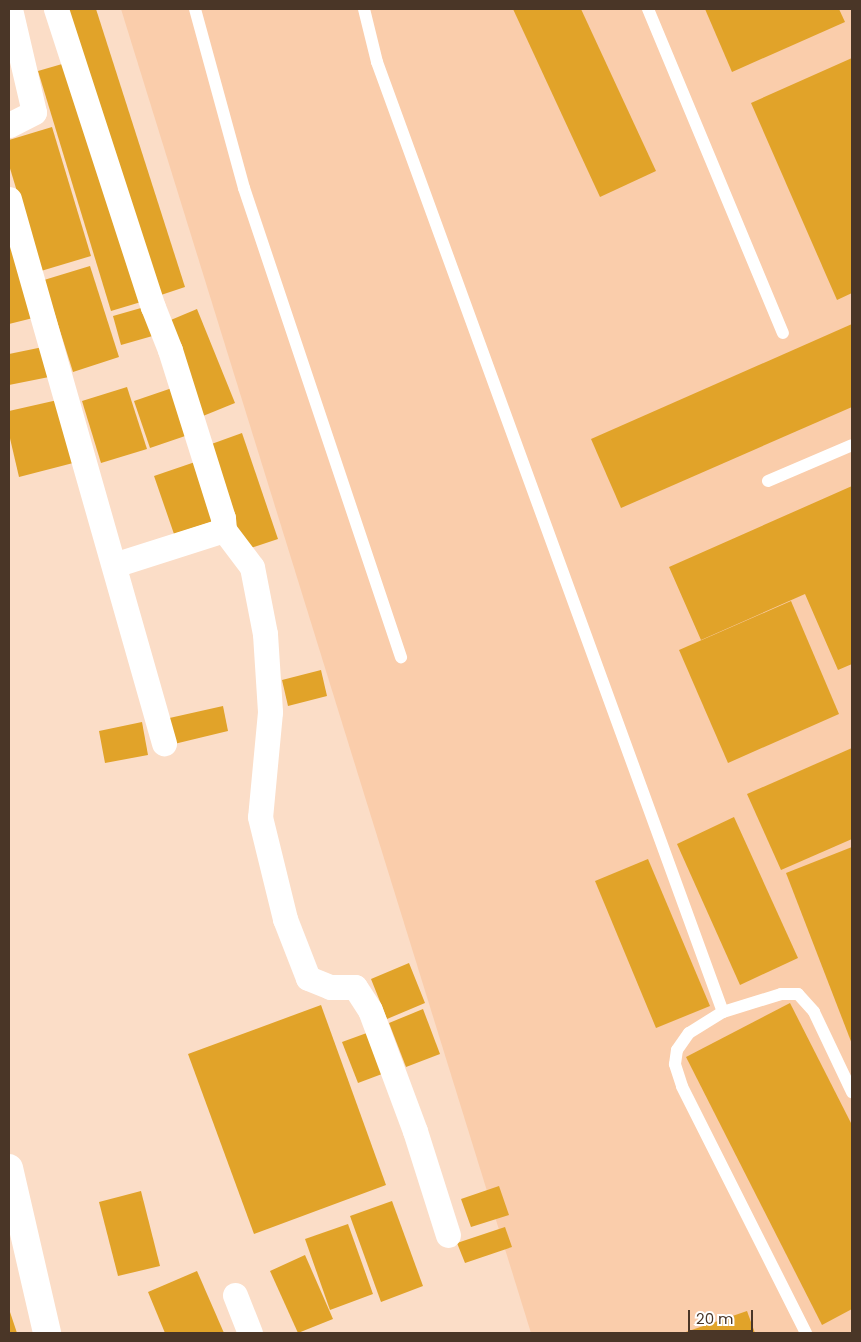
<!DOCTYPE html>
<style>
body{margin:0}
#map{position:relative;width:861px;height:1342px;overflow:hidden;background:#fbddc7;font-family:Poppins,sans-serif}
div>[style]{position:absolute}
.built>*{inset:0;background:#facdab}
.building>*{inset:0;background:#e1a329}
.service>*{height:12px;margin:-6px;padding:0 6px;transform-origin:6px;border-radius:6px;background:#fff}
.minor>*{height:25px;margin:-12.5px;padding:0 12.5px;transform-origin:12.5px;border-radius:12.5px;background:#fff}
.tertiary>*{height:28px;margin:-14px;padding:0 14px;transform-origin:14px;border-radius:14px;background:#fff}
span{translate:-50% -50%;white-space:nowrap;text-align:center;line-height:1.15;-webkit-text-stroke:4px #fff;paint-order:stroke}
.frame{position:absolute;inset:0;border:10px solid #4a3627;pointer-events:none}
.scale{position:absolute;left:688px;top:1310px;width:65px;height:22px;box-sizing:border-box;border:2px solid #4a3627;border-top:0;padding-left:6px;font-size:15px;line-height:18px;white-space:nowrap;color:#4a3627;-webkit-text-stroke:4px #fff;paint-order:stroke}
</style>
<div id="map">
<div class="built">
<div style="clip-path:polygon(121px 9px,852px 9px,852px 1333px,531px 1333px)"></div>
</div>
<div class="building">
<div style="clip-path:polygon(60px 9px,96px 9px,185px 287px,152px 298px)"></div>
<div style="clip-path:polygon(513px 9px,581px 9px,656px 171px,600px 197px)"></div>
<div style="clip-path:polygon(705px 9px,839px 9px,845px 22px,732px 72px)"></div>
<div style="clip-path:polygon(852px 58px,852px 293px,837px 300px,751px 103px)"></div>
<div style="clip-path:polygon(69px 62px,141px 302px,111px 311px,38px 71px)"></div>
<div style="clip-path:polygon(52px 127px,91px 256px,41px 271px,9px 165px,9px 140px)"></div>
<div style="clip-path:polygon(9px 231px,33px 318px,9px 324px)"></div>
<div style="clip-path:polygon(90px 266px,119px 357px,73px 372px,44px 280px)"></div>
<div style="clip-path:polygon(148px 306px,156px 335px,121px 345px,113px 316px)"></div>
<div style="clip-path:polygon(197px 309px,235px 403px,203px 416px,166px 322px)"></div>
<div style="clip-path:polygon(852px 324px,852px 407px,621px 508px,591px 439px)"></div>
<div style="clip-path:polygon(43px 347px,49px 377px,9px 385px,9px 354px)"></div>
<div style="clip-path:polygon(127px 387px,147px 449px,101px 463px,82px 401px)"></div>
<div style="clip-path:polygon(175px 387px,191px 434px,150px 448px,134px 401px)"></div>
<div style="clip-path:polygon(62px 399px,77px 462px,19px 477px,9px 434px,9px 411px)"></div>
<div style="clip-path:polygon(242px 433px,278px 539px,242px 551px,206px 446px)"></div>
<div style="clip-path:polygon(195px 462px,214px 521px,174px 534px,154px 476px)"></div>
<div style="clip-path:polygon(852px 486px,852px 664px,838px 670px,805px 594px,701px 640px,669px 567px)"></div>
<div style="clip-path:polygon(791px 601px,839px 714px,728px 763px,679px 650px)"></div>
<div style="clip-path:polygon(321px 670px,327px 696px,288px 706px,282px 680px)"></div>
<div style="clip-path:polygon(223px 706px,228px 731px,170px 745px,165px 719px)"></div>
<div style="clip-path:polygon(142px 722px,148px 755px,105px 763px,99px 731px)"></div>
<div style="clip-path:polygon(852px 748px,852px 839px,781px 870px,747px 794px)"></div>
<div style="clip-path:polygon(734px 817px,798px 958px,740px 985px,677px 844px)"></div>
<div style="clip-path:polygon(852px 847px,852px 1044px,786px 873px)"></div>
<div style="clip-path:polygon(648px 859px,710px 1006px,656px 1028px,595px 881px)"></div>
<div style="clip-path:polygon(409px 963px,425px 1003px,387px 1019px,371px 979px)"></div>
<div style="clip-path:polygon(790px 1003px,852px 1125px,852px 1309px,822px 1325px,686px 1057px)"></div>
<div style="clip-path:polygon(321px 1005px,386px 1185px,254px 1234px,188px 1054px)"></div>
<div style="clip-path:polygon(423px 1009px,440px 1054px,406px 1067px,389px 1023px)"></div>
<div style="clip-path:polygon(375px 1030px,390px 1071px,358px 1083px,342px 1042px)"></div>
<div style="clip-path:polygon(499px 1186px,509px 1215px,471px 1227px,461px 1199px)"></div>
<div style="clip-path:polygon(141px 1191px,160px 1266px,118px 1276px,99px 1202px)"></div>
<div style="clip-path:polygon(392px 1201px,423px 1286px,381px 1302px,350px 1216px)"></div>
<div style="clip-path:polygon(348px 1224px,373px 1294px,330px 1310px,305px 1239px)"></div>
<div style="clip-path:polygon(505px 1227px,512px 1247px,465px 1263px,457px 1243px)"></div>
<div style="clip-path:polygon(305px 1255px,333px 1319px,298px 1333px,270px 1271px)"></div>
<div style="clip-path:polygon(197px 1271px,224px 1333px,165px 1333px,148px 1292px)"></div>
<div style="clip-path:polygon(9px 1309px,17px 1333px,9px 1333px)"></div>
<div style="clip-path:polygon(747px 1311px,755px 1333px,683px 1333px)"></div>
</div>
<div class="service">
<div style="left:195px;top:9px;width:186px;rotate:74.7deg"></div>
<div style="left:244px;top:188px;width:495px;rotate:71.5deg"></div>
<div style="left:364px;top:9px;width:55px;rotate:76.2deg"></div>
<div style="left:377px;top:62px;width:1011px;rotate:69.99deg"></div>
<div style="left:648px;top:9px;width:351px;rotate:67.4deg"></div>
<div style="left:768px;top:481px;width:91px;rotate:-23.2deg"></div>
<div style="left:806px;top:1333px;width:276px;rotate:-116.7deg"></div>
<div style="left:682px;top:1086px;width:23px;rotate:-108deg"></div>
<div style="left:675px;top:1064px;width:14px;rotate:-82deg"></div>
<div style="left:677px;top:1050px;width:21px;rotate:-55deg"></div>
<div style="left:689px;top:1033px;width:40px;rotate:-32deg"></div>
<div style="left:723px;top:1012px;width:61px;rotate:-17.2deg"></div>
<div style="left:781px;top:994px;width:17px"></div>
<div style="left:798px;top:994px;width:24px;rotate:48deg"></div>
<div style="left:814px;top:1012px;width:89px;rotate:64.6deg"></div>
</div>
<div class="minor">
<div style="left:56px;top:9px;width:313px;rotate:72deg"></div>
<div style="left:153px;top:307px;width:46px;rotate:68.4deg"></div>
<div style="left:170px;top:350px;width:176px;rotate:72.5deg"></div>
<div style="left:223px;top:518px;width:12px;rotate:85deg"></div>
<div style="left:9px;top:125px;width:28px;rotate:-27deg"></div>
<div style="left:34px;top:112px;width:106px;rotate:-103.1deg"></div>
<div style="left:9px;top:199px;width:566px;rotate:74.1deg"></div>
<div style="left:114px;top:565px;width:115px;rotate:-17.7deg"></div>
<div style="left:224px;top:530px;width:46px;rotate:52.9deg"></div>
<div style="left:252px;top:567px;width:68px;rotate:79deg"></div>
<div style="left:265px;top:634px;width:78px;rotate:86.3deg"></div>
<div style="left:270px;top:712px;width:105px;rotate:95.4deg"></div>
<div style="left:260px;top:817px;width:105px;rotate:76.2deg"></div>
<div style="left:285px;top:919px;width:63px;rotate:68.7deg"></div>
<div style="left:308px;top:978px;width:24px;rotate:22deg"></div>
<div style="left:330px;top:987px;width:25px"></div>
<div style="left:355px;top:987px;width:27px;rotate:57deg"></div>
<div style="left:370px;top:1010px;width:129px;rotate:69.6deg"></div>
<div style="left:415px;top:1131px;width:109px;rotate:72.4deg"></div>
<div style="left:235px;top:1295px;width:41px;rotate:68.5deg"></div>
</div>
<div class="tertiary">
<div style="left:9px;top:1168px;width:169px;rotate:77deg"></div>
</div>
<div class="frame"></div>
<div class="scale">20 m</div>
</div>
